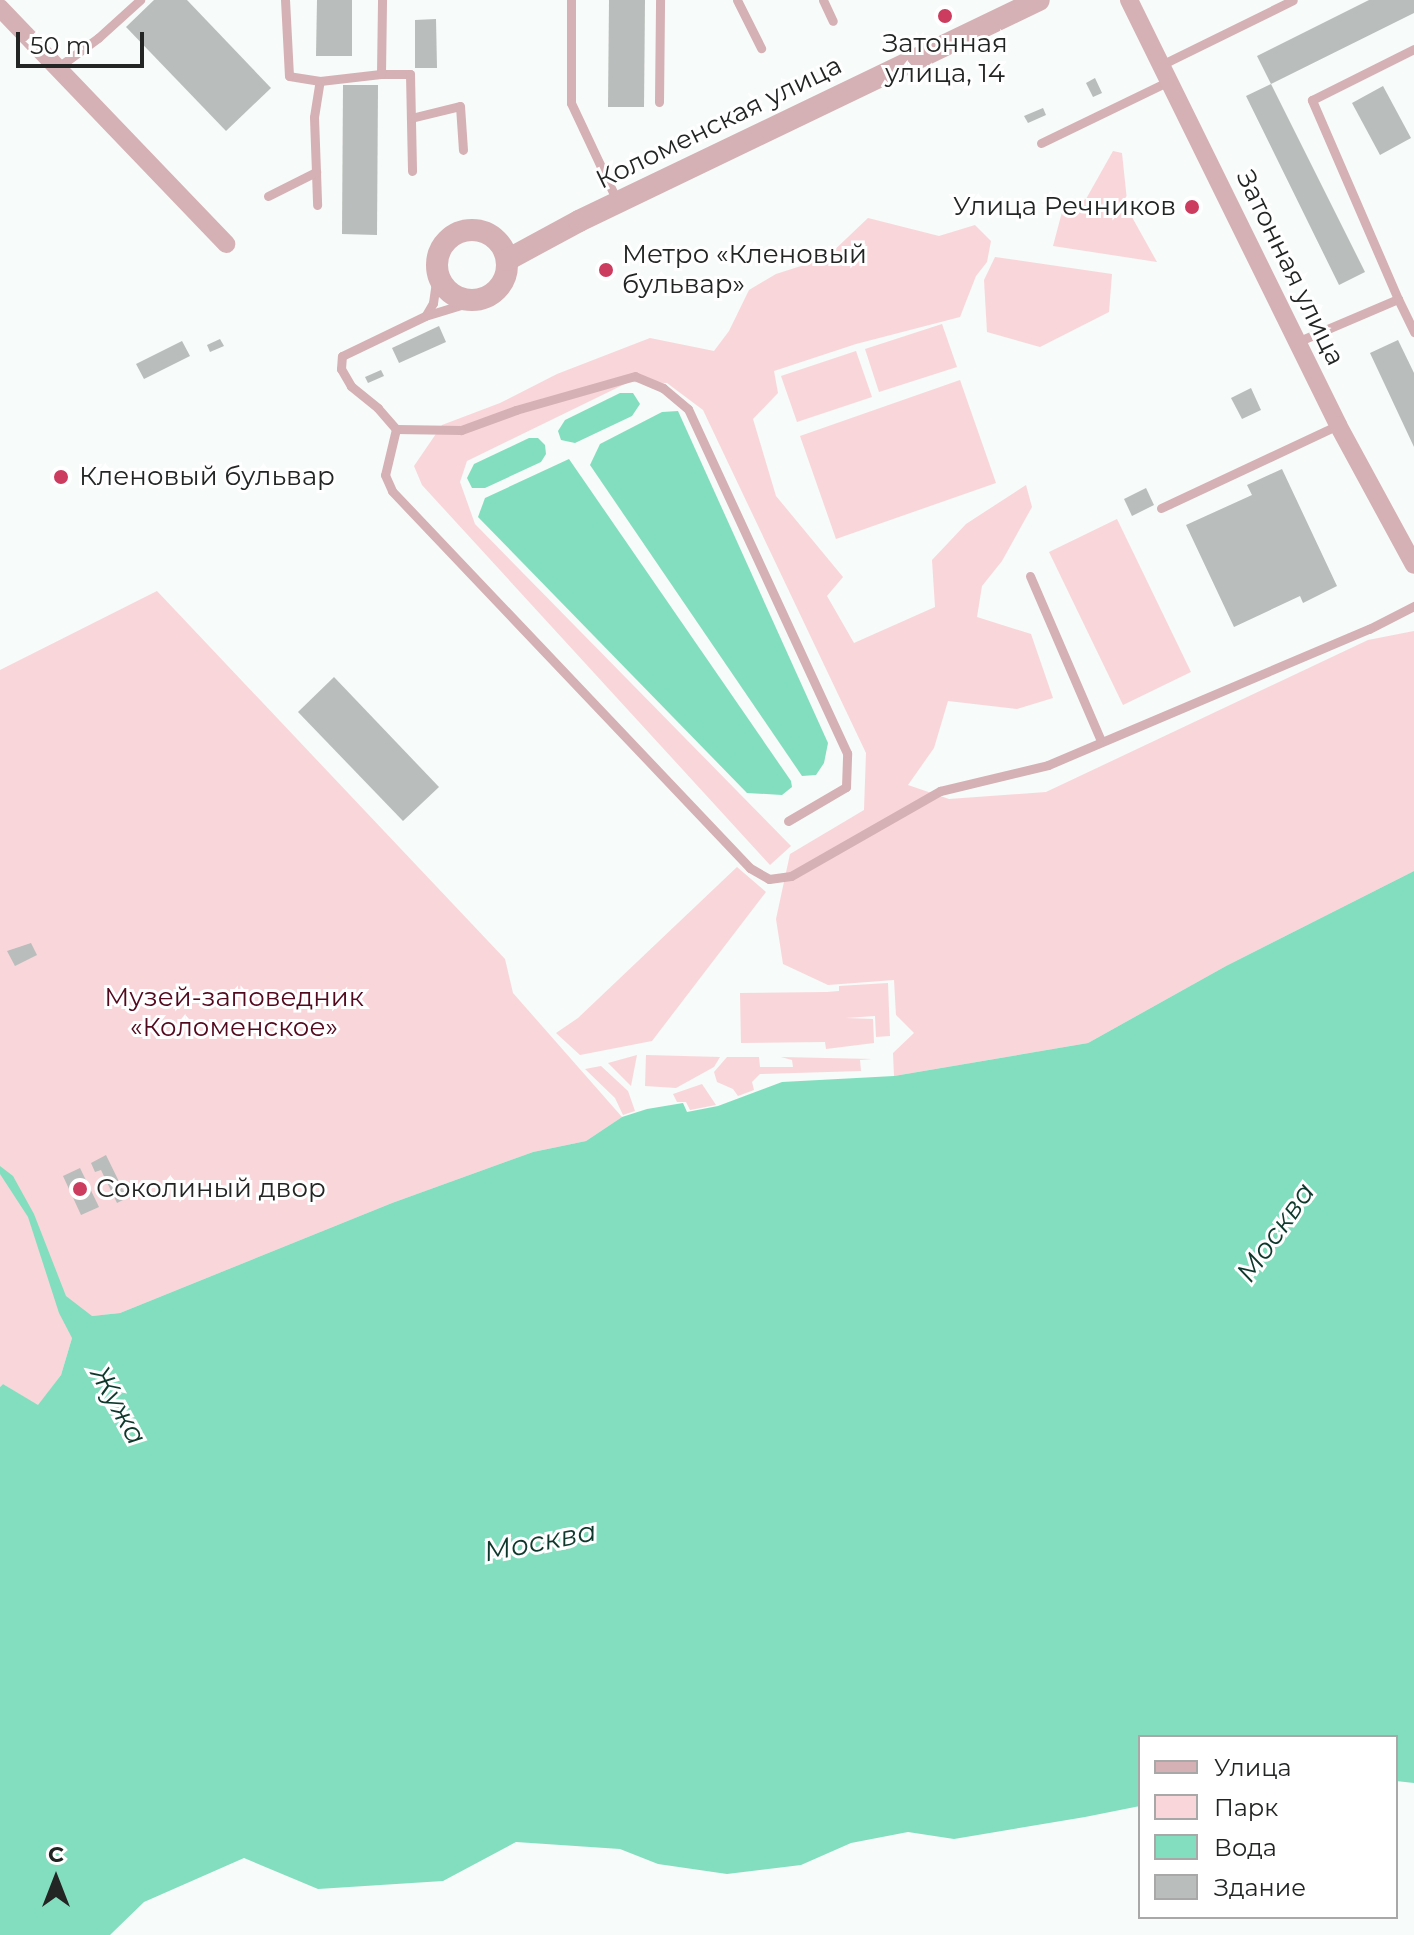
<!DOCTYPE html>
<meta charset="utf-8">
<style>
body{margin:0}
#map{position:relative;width:1414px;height:1935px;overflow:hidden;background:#f7fbf9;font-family:Montserrat,sans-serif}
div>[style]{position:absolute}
.green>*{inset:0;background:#f9d6da}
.water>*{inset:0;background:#83debf}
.building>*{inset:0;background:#b9bdbb}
.service>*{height:9px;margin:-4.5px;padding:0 4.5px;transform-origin:4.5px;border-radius:4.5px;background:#d5b0b4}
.minor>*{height:18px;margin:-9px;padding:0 9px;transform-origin:9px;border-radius:9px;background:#d5b0b4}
.tertiary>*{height:22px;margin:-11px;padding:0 11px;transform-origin:11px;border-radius:11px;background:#d5b0b4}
.tertiary>.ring{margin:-11px;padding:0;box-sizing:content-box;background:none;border:22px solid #d5b0b4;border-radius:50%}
.dots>*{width:22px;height:22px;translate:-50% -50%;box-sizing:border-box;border:4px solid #fff;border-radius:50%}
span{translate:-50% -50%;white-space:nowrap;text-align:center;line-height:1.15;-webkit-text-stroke:6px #fff;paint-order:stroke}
.poi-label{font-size:26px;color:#232524}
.right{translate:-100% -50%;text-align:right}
.left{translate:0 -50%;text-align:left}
.street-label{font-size:26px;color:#232524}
.park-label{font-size:26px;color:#52091e}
.water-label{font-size:28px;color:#0e382c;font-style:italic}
.legend{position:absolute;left:1138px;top:1735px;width:260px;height:184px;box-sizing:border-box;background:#fff;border:2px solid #a7a8a7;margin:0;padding:10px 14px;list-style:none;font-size:24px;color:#232524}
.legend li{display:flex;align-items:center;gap:16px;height:40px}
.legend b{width:40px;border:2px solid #a7a8a7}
.north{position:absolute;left:16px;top:1839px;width:80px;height:80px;-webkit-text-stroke:6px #fff;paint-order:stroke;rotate:0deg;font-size:22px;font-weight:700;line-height:32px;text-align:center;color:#232524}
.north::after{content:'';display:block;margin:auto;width:28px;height:36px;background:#232524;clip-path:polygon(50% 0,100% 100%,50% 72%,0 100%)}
.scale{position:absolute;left:16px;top:32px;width:128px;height:36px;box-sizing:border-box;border:4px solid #232524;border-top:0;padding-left:10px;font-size:24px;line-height:28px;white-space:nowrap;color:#232524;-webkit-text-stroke:6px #fff;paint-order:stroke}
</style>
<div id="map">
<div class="green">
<div style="clip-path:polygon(1113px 151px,1122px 153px,1128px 210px,1157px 262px,1053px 246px,1062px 212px,1086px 199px)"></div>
<div style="clip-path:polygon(868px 218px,939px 236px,975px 225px,991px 241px,987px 262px,976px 276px,960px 317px,856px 344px,774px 371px,778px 393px,753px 419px,776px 496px,843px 577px,827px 596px,854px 643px,935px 607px,932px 560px,966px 524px,1026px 485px,1032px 507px,1002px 561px,982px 586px,977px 617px,1031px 634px,1053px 698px,1017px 709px,948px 701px,934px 748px,908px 785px,949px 799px,1046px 792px,1368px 640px,1414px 631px,1414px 871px,1226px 966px,1088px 1043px,894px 1076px,893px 1053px,914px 1033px,896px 1015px,894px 980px,828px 985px,783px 964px,776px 919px,790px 854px,864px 810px,866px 753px,703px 410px,667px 383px,629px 382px,467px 461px,460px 482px,475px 524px,791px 846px,770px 865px,422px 485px,414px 466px,442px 425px,500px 403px,557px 374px,650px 338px,714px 351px,729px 331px,749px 290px,776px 274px,826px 258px)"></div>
<div style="clip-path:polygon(995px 257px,1112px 274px,1109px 312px,1040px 347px,987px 332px,984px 280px)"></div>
<div style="clip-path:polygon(942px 324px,957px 367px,879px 392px,865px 349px)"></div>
<div style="clip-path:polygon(856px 351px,872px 397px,797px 422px,781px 376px)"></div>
<div style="clip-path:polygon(960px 380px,996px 483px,836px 539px,800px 436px)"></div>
<div style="clip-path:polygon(1117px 519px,1191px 672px,1123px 705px,1049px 552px)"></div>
<div style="clip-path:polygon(157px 591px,505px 959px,513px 993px,622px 1117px,586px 1141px,533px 1152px,392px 1203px,120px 1313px,92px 1316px,72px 1338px,61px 1375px,38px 1406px,3px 1384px,0 1387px,0 670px)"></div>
<div style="clip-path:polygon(737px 867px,766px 892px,652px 1041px,580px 1055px,556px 1033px,578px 1018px)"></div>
<div style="clip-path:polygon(888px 983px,890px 1036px,876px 1037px,875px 1016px,846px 1018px,873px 1019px,874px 1043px,826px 1049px,825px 1042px,741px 1043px,740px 993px,827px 992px,839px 991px,839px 986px)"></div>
<div style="clip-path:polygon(637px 1055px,631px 1086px,608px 1063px)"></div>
<div style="clip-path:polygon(646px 1055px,720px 1057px,714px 1067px,676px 1088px,645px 1086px)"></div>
<div style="clip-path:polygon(727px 1057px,759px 1057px,760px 1067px,793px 1067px,792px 1060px,781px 1057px,872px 1059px,860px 1060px,861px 1071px,760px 1074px,752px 1082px,754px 1090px,738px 1096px,733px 1089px,717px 1082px,714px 1072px)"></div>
<div style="clip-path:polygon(601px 1066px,628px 1091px,635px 1111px,623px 1115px,615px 1098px,585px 1069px)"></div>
<div style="clip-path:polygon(702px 1084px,716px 1105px,690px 1110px,686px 1102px,677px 1102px,673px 1094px)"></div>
</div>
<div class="water">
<div style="clip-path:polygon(620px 393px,633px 393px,640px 404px,632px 416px,575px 443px,561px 440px,558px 431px,565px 420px)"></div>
<div style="clip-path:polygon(678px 411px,828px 743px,824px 763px,816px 775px,802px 776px,590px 465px,600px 444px,662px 412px)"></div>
<div style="clip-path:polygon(529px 438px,538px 438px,545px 445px,546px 454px,541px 462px,485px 488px,472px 488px,467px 478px,474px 464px)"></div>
<div style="clip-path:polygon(569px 459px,791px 781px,792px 787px,782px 795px,747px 793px,478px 517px,485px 498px)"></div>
<div style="clip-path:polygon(1414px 871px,1414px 1783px,1396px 1781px,1396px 1737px,1140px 1737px,1140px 1806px,1085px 1817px,954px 1839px,908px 1832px,851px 1843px,801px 1865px,727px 1874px,658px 1864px,620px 1849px,516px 1842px,443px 1881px,318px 1889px,244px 1858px,144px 1902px,110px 1935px,0 1935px,0 1387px,3px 1384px,38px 1405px,61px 1375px,72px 1338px,59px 1313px,28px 1217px,0 1174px,0 1166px,13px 1176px,34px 1214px,66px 1296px,92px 1316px,120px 1313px,392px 1203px,533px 1152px,586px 1141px,622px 1117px,647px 1109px,683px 1103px,687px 1112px,718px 1106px,782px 1082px,894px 1076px,1088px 1043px,1226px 966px)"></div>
</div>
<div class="building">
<div style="clip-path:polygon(154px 0,187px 0,271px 88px,226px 131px,126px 27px)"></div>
<div style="clip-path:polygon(317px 0,352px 0,352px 56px,316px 56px)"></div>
<div style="clip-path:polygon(609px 0,645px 0,644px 107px,608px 107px)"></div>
<div style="clip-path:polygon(1369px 0,1414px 0,1414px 13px,1271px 84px,1365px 272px,1339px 285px,1246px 96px,1271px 84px,1257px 56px)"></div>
<div style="clip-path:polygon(436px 19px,437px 68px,415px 68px,415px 20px)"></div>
<div style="clip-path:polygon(1095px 78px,1102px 93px,1093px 97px,1086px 83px)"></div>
<div style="clip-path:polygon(343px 85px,378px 85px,377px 235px,342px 234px)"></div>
<div style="clip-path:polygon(1383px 86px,1411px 138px,1380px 155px,1352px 103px)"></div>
<div style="clip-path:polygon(1043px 108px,1046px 115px,1028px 123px,1024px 116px)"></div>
<div style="clip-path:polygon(439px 326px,446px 342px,399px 363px,392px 348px)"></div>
<div style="clip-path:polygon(220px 339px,224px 346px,210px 352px,207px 345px)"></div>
<div style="clip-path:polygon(1398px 340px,1414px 373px,1414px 447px,1370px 353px)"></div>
<div style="clip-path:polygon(182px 341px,190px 356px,144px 379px,136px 364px)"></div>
<div style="clip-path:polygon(381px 370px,384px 376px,368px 383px,365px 377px)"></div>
<div style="clip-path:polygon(1251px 388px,1261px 410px,1242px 419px,1231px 398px)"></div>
<div style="clip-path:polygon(1282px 469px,1337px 586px,1303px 603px,1300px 596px,1234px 627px,1186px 525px,1252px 495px,1247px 485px)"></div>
<div style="clip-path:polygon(1146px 488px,1154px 505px,1132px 516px,1124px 499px)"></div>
<div style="clip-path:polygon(334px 677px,439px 787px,403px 821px,298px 712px)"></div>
<div style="clip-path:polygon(31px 943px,37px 955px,15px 966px,7px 951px)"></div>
<div style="clip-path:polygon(106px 1155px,127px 1198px,117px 1203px,101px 1170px,95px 1172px,91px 1163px)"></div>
<div style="clip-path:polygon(80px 1168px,99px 1207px,81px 1215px,63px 1176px)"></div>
</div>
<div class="service">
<div style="left:571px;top:0;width:103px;rotate:90deg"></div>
<div style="left:571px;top:103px;width:110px;rotate:64.8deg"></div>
<div style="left:737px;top:0;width:54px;rotate:63.4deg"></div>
<div style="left:823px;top:0;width:23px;rotate:65deg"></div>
<div style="left:1159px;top:66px;width:149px;rotate:-26.2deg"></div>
<div style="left:57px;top:68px;width:51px;rotate:-36.2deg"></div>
<div style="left:98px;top:38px;width:57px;rotate:-42.1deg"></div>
<div style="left:381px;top:74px;width:29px"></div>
<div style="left:410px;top:74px;width:97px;rotate:88.8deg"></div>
<div style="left:320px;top:81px;width:61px;rotate:-6.5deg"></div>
<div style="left:381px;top:74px;width:74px;rotate:-89.2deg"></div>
<div style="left:659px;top:102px;width:102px;rotate:-89.4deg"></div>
<div style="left:411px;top:118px;width:50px;rotate:-13.8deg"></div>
<div style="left:460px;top:106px;width:44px;rotate:86.1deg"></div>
<div style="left:1041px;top:143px;width:140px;rotate:-25.8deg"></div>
<div style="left:316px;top:172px;width:33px;rotate:88deg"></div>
<div style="left:268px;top:196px;width:54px;rotate:-26.6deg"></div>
<div style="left:316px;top:172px;width:55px;rotate:-92.1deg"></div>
<div style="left:314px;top:117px;width:36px;rotate:-81deg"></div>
<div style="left:320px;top:81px;width:31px;rotate:-171deg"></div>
<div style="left:289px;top:76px;width:76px;rotate:-93deg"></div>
<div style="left:1398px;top:299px;width:217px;rotate:-113.4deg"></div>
<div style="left:1312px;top:100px;width:114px;rotate:-26.6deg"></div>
<div style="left:426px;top:315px;width:14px;rotate:-60deg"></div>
<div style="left:433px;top:303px;width:30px;rotate:-82deg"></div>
<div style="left:1297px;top:342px;width:110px;rotate:-23.1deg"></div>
<div style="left:1398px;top:299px;width:37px;rotate:64deg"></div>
<div style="left:396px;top:429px;width:28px;rotate:-131deg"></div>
<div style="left:378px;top:408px;width:35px;rotate:-141deg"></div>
<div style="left:351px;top:386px;width:20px;rotate:-120deg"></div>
<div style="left:341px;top:369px;width:13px;rotate:-86deg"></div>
<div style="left:342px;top:356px;width:92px;rotate:-25.7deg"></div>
<div style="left:425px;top:316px;width:54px;rotate:-17.1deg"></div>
<div style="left:1161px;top:508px;width:195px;rotate:-25.1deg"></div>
<div style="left:1030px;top:576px;width:180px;rotate:66.7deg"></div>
<div style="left:788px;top:821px;width:67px;rotate:-30.4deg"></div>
<div style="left:846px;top:787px;width:34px;rotate:-88deg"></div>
<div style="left:847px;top:753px;width:379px;rotate:-114.8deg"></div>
<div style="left:688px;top:409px;width:33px;rotate:-140deg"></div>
<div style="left:663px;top:388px;width:30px;rotate:-157deg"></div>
<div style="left:635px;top:376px;width:124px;rotate:164.1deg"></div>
<div style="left:516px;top:410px;width:59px;rotate:160deg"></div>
<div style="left:461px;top:430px;width:65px;rotate:-179.1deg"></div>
<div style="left:396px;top:429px;width:47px;rotate:103.4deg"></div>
<div style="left:385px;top:475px;width:17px;rotate:66deg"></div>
<div style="left:392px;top:491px;width:520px;rotate:46.48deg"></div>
<div style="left:750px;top:868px;width:22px;rotate:30deg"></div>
<div style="left:769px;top:879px;width:22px;rotate:-8deg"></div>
<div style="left:791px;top:876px;width:172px;rotate:-29.7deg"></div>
<div style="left:940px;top:791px;width:111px;rotate:-13.5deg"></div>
<div style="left:1048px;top:765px;width:349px;rotate:-23deg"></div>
<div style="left:1369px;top:629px;width:51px;rotate:-27.1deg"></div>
</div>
<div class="minor">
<div style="left:1129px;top:0;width:474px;rotate:63.8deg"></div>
<div style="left:1338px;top:425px;width:159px;rotate:61.5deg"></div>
<div style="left:0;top:8px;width:327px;rotate:46.2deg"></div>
</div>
<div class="tertiary">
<div class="ring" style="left:437px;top:230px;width:48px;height:48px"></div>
<div style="left:507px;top:260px;width:82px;rotate:-28.4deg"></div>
<div style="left:579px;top:221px;width:510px;rotate:-25.66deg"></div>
</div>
<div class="dots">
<div style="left:945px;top:16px;background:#cb3c5f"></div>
<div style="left:1192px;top:207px;background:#cb3c5f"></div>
<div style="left:606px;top:270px;background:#cb3c5f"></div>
<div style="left:61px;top:477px;background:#cb3c5f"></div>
<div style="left:80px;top:1189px;background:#cb3c5f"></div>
</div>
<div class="poi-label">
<span style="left:945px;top:59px">Затонная<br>улица, 14</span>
<span class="right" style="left:1176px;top:207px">Улица Речников</span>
<span class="left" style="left:622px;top:270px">Метро «Кленовый<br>бульвар»</span>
<span class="left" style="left:79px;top:477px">Кленовый бульвар</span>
<span class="left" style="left:96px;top:1189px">Соколиный двор</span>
</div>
<div class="street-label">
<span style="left:719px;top:123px;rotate:-26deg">Коломенская улица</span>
<span style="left:1290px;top:268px;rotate:64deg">Затонная улица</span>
</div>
<div class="park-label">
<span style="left:234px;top:1013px">Музей-заповедник<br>«Коломенское»</span>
</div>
<div class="water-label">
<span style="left:1275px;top:1232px;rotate:-55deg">Москва</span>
<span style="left:119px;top:1405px;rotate:61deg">Жужа</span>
<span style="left:540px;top:1541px;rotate:-11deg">Москва</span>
</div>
<ul class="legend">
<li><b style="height:10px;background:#d5b0b4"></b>Улица</li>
<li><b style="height:22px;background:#f9d6da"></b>Парк</li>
<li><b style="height:22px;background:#83debf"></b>Вода</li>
<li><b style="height:22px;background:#b9bdbb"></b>Здание</li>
</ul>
<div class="north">С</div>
<div class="scale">50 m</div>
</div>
